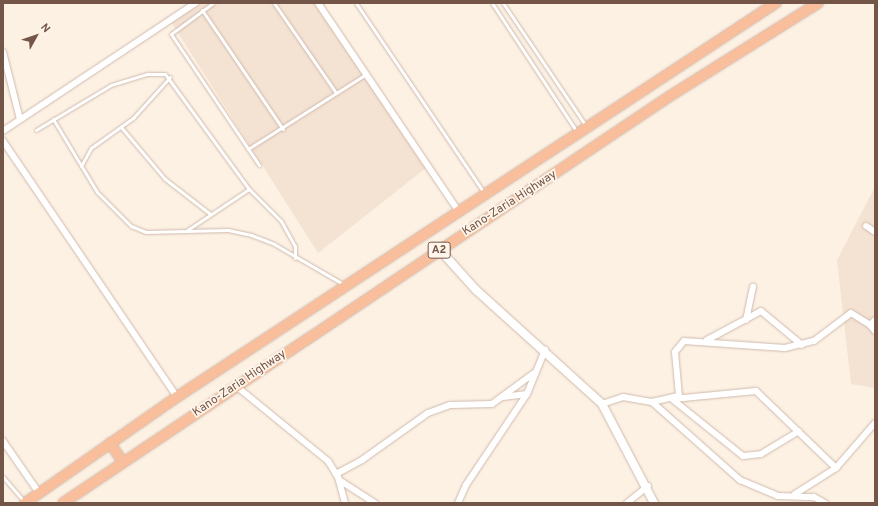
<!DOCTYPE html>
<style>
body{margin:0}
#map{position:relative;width:878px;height:506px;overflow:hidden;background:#fcf1e3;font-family:Overpass,sans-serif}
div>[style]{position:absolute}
.residential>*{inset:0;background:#f4e2d2}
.roads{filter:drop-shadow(0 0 1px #d0baad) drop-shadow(0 0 1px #d0baad)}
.service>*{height:3px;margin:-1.5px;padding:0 1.5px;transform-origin:1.5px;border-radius:1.5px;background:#fff}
.minor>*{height:6px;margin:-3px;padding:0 3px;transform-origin:3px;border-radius:3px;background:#fff}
.tertiary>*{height:8px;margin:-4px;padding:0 4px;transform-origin:4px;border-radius:4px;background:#fff}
.trunk>*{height:10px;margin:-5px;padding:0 5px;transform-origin:5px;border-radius:5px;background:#f9be9b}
span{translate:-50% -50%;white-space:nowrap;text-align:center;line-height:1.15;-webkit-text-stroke:3.5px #fff5ea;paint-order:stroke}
.shield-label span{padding:1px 3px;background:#fff5ea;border:1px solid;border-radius:3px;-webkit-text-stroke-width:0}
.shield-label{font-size:11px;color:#745649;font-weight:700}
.street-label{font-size:12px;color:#745649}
.frame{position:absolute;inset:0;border:4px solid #745649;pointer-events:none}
.north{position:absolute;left:16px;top:16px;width:40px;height:40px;-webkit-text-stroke:3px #fff5ea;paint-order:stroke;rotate:50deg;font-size:11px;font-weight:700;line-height:16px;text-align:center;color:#745649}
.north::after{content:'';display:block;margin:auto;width:14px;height:18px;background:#745649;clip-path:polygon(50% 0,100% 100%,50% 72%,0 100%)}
</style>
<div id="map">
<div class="residential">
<div style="clip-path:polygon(195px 3px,316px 3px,426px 168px,318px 253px,170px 20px)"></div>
<div style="clip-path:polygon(875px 187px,875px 388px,851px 384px,837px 260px)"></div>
</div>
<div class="roads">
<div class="service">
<div style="left:213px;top:3px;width:52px;rotate:143.6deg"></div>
<div style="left:171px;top:34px;width:158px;rotate:56.1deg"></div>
<div style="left:274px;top:3px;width:109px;rotate:55.4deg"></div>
<div style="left:356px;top:3px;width:229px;rotate:56deg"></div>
<div style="left:492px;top:3px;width:154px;rotate:56.6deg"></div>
<div style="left:503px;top:3px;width:148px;rotate:56deg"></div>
<div style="left:202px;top:10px;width:144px;rotate:55.8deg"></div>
<div style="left:53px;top:119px;width:85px;rotate:58.9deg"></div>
<div style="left:97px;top:192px;width:48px;rotate:45deg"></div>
<div style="left:131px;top:226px;width:16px;rotate:22deg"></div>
<div style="left:146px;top:232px;width:82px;rotate:-1.4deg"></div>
<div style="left:228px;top:230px;width:24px;rotate:12deg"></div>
<div style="left:251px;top:235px;width:25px;rotate:21deg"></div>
<div style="left:274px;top:244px;width:80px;rotate:30.1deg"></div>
<div style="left:121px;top:127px;width:68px;rotate:49.8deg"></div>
<div style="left:165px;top:179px;width:56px;rotate:37.7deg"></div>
<div style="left:36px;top:130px;width:87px;rotate:-31deg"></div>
<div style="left:111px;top:85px;width:38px;rotate:-17deg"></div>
<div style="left:147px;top:74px;width:18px"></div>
<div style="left:165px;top:74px;width:142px;rotate:53.9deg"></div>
<div style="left:249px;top:189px;width:45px;rotate:45deg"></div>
<div style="left:281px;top:221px;width:29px;rotate:61deg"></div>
<div style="left:295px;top:246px;width:12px;rotate:90deg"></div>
<div style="left:248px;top:149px;width:140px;rotate:-32.4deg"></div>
<div style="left:81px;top:166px;width:21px;rotate:-61deg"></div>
<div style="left:91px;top:148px;width:52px;rotate:-35.5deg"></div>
<div style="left:133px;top:118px;width:55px;rotate:-47.9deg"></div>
<div style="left:186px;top:231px;width:76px;rotate:-33.7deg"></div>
<div style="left:3px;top:477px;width:32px;rotate:49deg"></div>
</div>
<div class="minor">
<div style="left:318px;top:3px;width:252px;rotate:56deg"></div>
<div style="left:3px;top:52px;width:69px;rotate:75.8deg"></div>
<div style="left:3px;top:131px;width:232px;rotate:-33.6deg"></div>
<div style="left:3px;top:141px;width:310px;rotate:55.8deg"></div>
<div style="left:866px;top:226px;width:11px;rotate:34deg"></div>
<div style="left:746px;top:320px;width:34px;rotate:-78deg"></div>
<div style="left:875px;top:320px;width:7px;rotate:135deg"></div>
<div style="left:870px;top:325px;width:8px;rotate:50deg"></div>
<div style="left:707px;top:340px;width:61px;rotate:-28.2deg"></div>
<div style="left:761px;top:311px;width:53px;rotate:39.7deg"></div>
<div style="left:236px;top:386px;width:119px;rotate:39.2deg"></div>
<div style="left:328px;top:461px;width:19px;rotate:58deg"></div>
<div style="left:338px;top:477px;width:27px;rotate:75deg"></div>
<div style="left:503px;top:397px;width:24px;rotate:-7deg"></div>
<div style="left:672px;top:399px;width:91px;rotate:38.8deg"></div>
<div style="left:743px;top:456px;width:18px;rotate:-6deg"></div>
<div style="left:761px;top:454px;width:44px;rotate:-31.2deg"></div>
<div style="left:673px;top:399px;width:83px;rotate:-5.5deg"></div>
<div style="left:756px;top:391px;width:111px;rotate:43.9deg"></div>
<div style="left:652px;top:402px;width:28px;rotate:-13deg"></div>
<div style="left:679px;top:396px;width:44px;rotate:-95.2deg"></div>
<div style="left:675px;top:352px;width:14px;rotate:-51deg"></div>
<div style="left:684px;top:341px;width:101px;rotate:4deg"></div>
<div style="left:785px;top:348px;width:30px;rotate:-14deg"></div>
<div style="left:814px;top:341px;width:46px;rotate:-37.1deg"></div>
<div style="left:851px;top:313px;width:22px;rotate:32deg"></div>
<div style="left:602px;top:404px;width:22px;rotate:-18deg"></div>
<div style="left:623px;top:397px;width:29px;rotate:10deg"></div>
<div style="left:652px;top:402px;width:118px;rotate:41.6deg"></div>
<div style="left:740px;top:480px;width:41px;rotate:22.8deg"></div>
<div style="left:778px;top:496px;width:36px;rotate:2deg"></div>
<div style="left:814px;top:497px;width:13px;rotate:29deg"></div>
<div style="left:3px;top:441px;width:63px;rotate:55.3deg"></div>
<div style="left:336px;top:474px;width:30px;rotate:-28deg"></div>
<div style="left:362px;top:460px;width:81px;rotate:-35.5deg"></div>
<div style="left:428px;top:413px;width:23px;rotate:-20deg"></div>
<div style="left:450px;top:405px;width:42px;rotate:-1.4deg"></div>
<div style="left:492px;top:404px;width:52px;rotate:-36.4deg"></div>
<div style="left:339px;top:480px;width:43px;rotate:32.6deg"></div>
<div style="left:795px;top:494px;width:49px;rotate:-32.4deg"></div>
<div style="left:836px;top:468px;width:60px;rotate:-49.1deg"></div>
<div style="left:458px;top:503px;width:20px;rotate:-66deg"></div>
<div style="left:466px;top:485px;width:110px;rotate:-56.2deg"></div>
<div style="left:527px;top:394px;width:48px;rotate:-67.8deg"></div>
<div style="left:627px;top:503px;width:27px;rotate:-39deg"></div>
</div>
<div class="tertiary">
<div style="left:440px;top:250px;width:54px;rotate:48deg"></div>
<div style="left:476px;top:290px;width:170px;rotate:42.1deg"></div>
<div style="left:602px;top:404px;width:112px;rotate:62.3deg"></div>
</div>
<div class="trunk">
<div style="left:110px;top:443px;width:23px;rotate:56deg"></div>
<div style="left:25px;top:503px;width:185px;rotate:-34.9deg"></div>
<div style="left:177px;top:397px;width:717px;rotate:-33.34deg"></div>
<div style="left:63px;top:503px;width:731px;rotate:-33.84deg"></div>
<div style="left:670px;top:96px;width:175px;rotate:-32.1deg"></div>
</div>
</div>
<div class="shield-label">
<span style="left:439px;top:250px">A2</span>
</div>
<div class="street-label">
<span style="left:510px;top:204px;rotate:-33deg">Kano-Zaria Highway</span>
<span style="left:240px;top:384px;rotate:-34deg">Kano-Zaria Highway</span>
</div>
<div class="frame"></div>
<div class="north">N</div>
</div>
